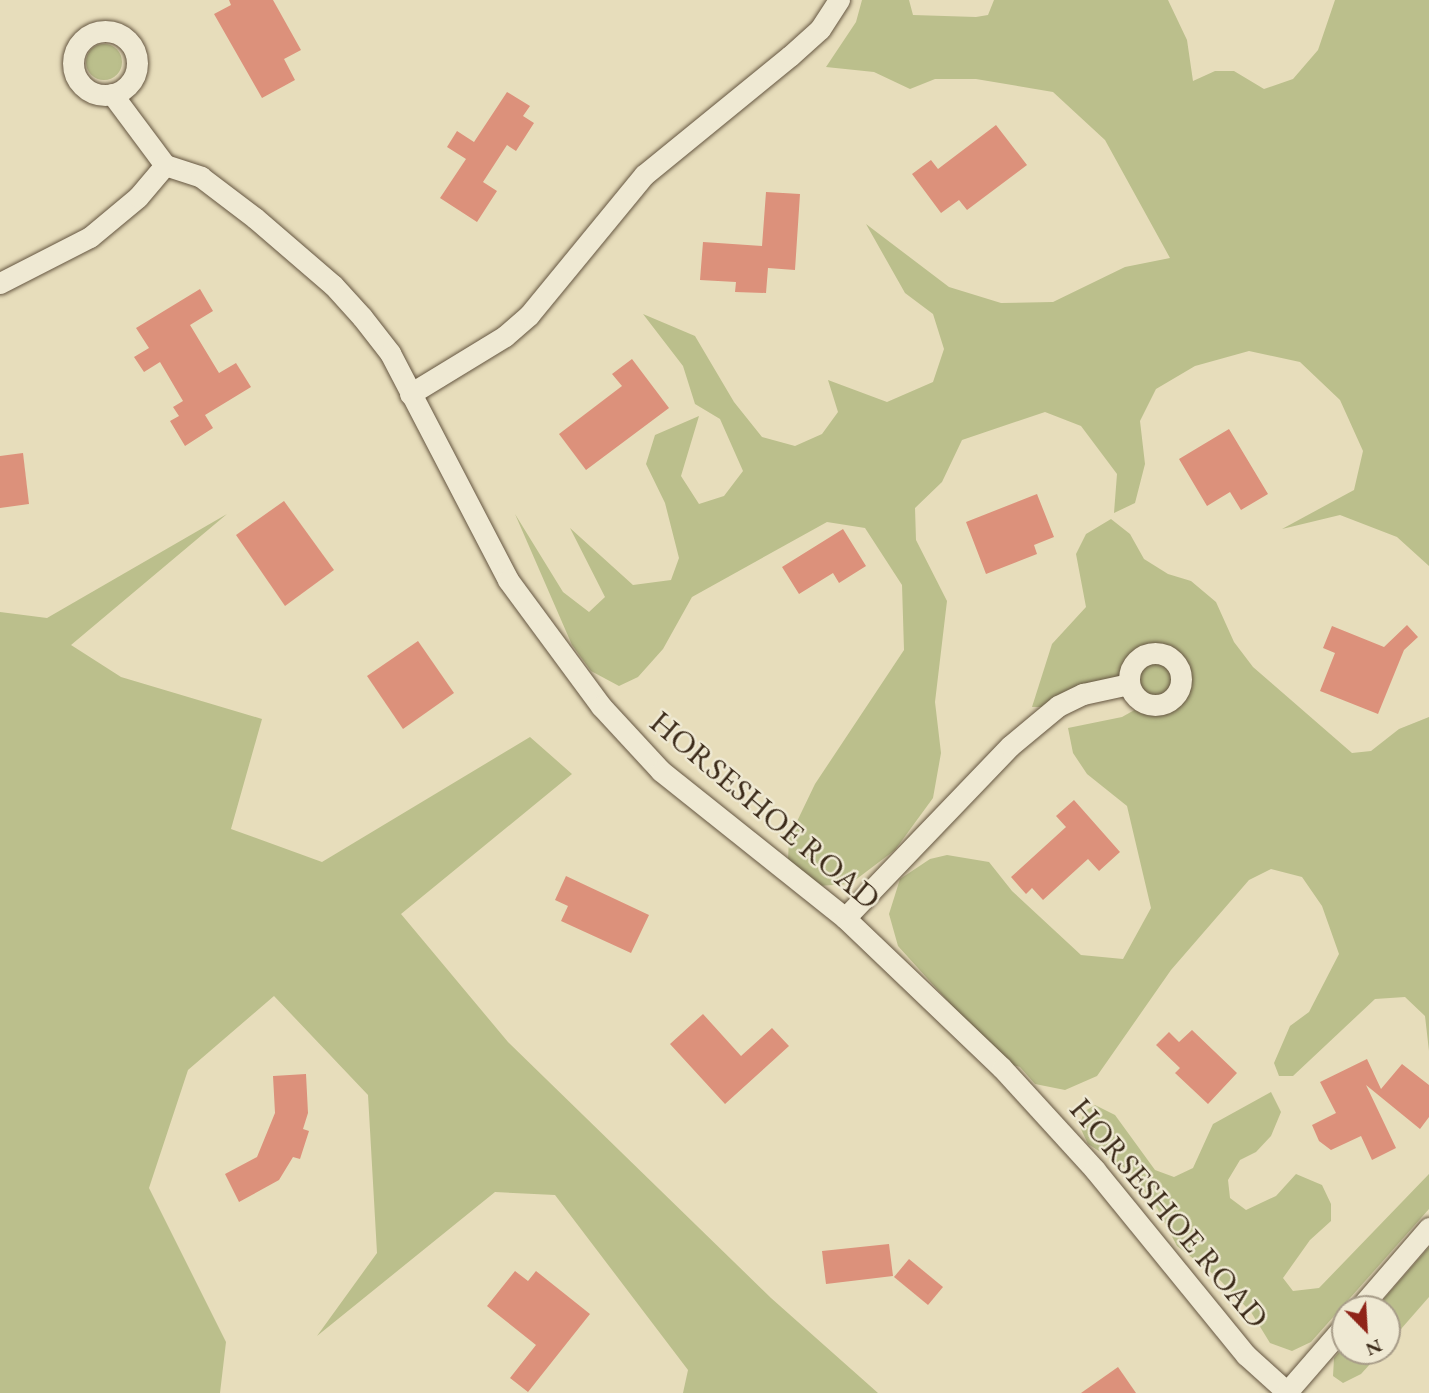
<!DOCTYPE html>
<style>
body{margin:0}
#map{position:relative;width:1429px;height:1393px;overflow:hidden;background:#e7ddbb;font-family:"EB Garamond",serif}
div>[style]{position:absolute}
.green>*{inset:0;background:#bbbf8c}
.round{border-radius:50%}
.building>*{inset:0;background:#dc917b}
.roads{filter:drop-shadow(0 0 2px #655641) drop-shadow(0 0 2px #655641)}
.minor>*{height:21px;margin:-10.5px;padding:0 10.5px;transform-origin:10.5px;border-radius:10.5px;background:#efe9d3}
.minor>.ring{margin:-10.5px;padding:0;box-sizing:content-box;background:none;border:21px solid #efe9d3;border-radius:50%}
span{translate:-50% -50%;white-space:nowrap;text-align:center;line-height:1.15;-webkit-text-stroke:5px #efe9d3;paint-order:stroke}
.street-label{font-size:32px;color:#3a2918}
.north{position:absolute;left:1331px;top:1295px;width:70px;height:70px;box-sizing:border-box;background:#efe9d3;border:2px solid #a79c88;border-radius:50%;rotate:156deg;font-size:19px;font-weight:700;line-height:28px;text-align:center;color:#3a2918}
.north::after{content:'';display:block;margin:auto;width:24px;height:32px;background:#8f2418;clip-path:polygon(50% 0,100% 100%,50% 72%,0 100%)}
</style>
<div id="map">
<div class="green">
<div style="clip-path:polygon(862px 0,909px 0,913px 15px,976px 17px,988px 15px,994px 0,1168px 0,1187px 40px,1193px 81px,1215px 71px,1234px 71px,1264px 89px,1293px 79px,1318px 50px,1335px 0,1429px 0,1429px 566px,1397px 537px,1340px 515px,1282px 529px,1354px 490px,1363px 451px,1340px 400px,1300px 362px,1249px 351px,1195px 366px,1156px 389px,1140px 421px,1145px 464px,1135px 503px,1114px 513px,1117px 474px,1081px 426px,1045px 412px,962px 440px,942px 482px,915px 508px,916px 540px,947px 601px,935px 702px,941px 753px,933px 798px,895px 850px,850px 884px,817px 886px,788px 860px,789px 838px,815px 784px,904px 650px,902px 585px,865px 528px,827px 522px,692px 597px,663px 649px,638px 677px,619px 686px,591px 671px,572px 645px,515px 514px,563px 592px,589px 612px,605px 597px,570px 528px,633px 585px,671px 580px,679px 558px,665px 503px,646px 464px,655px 435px,699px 416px,681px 476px,699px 504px,724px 496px,743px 471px,720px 419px,695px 404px,683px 366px,643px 314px,695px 336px,734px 402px,762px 437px,795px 446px,822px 434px,838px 412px,828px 380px,887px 402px,933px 382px,944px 349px,933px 314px,905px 293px,866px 224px,949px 287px,1001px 303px,1053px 302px,1125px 267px,1170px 258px,1105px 140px,1053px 92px,976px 79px,935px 79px,910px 89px,874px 72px,826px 67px,856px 22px)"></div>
<div class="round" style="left:86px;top:44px;width:36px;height:36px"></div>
<div style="clip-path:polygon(227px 514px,71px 645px,121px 677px,262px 719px,231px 829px,322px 862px,530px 737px,572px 774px,401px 914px,508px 1042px,771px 1298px,878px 1393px,683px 1393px,688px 1370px,555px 1195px,495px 1192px,317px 1336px,377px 1253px,368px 1095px,274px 996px,188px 1070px,149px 1188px,226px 1342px,220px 1393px,0 1393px,0 612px,47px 618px)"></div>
<div style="clip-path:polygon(1111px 519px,1130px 534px,1144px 559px,1168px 574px,1191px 581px,1216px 602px,1234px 642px,1253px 667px,1352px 753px,1371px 751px,1399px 729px,1429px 717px,1429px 1051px,1425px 1016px,1405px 997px,1375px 999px,1293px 1076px,1279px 1076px,1274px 1063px,1290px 1026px,1309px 1012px,1339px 954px,1322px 906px,1302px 877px,1271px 869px,1249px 880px,1171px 970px,1097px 1076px,1065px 1090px,1035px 1084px,1020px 1067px,1003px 1062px,898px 946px,889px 914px,900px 879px,930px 859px,947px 855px,989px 862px,1012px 891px,1081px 955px,1123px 959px,1151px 908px,1127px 806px,1087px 774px,1073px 753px,1068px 728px,1122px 717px,1147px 703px,1127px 694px,1070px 707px,1032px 707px,1052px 644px,1086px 607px,1076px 554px,1086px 534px)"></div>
<div style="clip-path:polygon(1271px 1092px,1281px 1112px,1271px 1136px,1256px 1152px,1240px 1160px,1228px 1180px,1230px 1198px,1246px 1210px,1276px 1196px,1296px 1174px,1322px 1185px,1331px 1204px,1331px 1221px,1310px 1240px,1283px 1278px,1293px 1291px,1319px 1288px,1429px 1174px,1429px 1209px,1311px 1342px,1292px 1351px,1270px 1343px,1251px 1312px,1217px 1277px,1177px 1246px,1157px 1208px,1130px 1171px,1088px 1144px,1079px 1125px,1085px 1111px,1095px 1105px,1115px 1115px,1155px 1170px,1174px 1177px,1193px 1168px,1213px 1124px)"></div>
<div style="clip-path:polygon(1429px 1247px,1429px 1297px,1387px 1345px,1387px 1309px,1375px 1309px)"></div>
<div style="clip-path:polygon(1345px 1345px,1345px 1351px,1382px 1351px,1361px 1374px,1343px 1383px,1333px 1376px,1334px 1358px)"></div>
</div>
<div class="building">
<div style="clip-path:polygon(229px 0,273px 0,301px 50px,284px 59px,295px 80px,262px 98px,214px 14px,231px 5px)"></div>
<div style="clip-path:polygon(507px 92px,530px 106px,523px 116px,534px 123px,516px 151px,507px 145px,483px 182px,497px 191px,477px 222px,440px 198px,466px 159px,447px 147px,457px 131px,474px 142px)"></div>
<div style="clip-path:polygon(996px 125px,1027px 165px,967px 210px,959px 200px,941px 213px,912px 174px,931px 160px,938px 169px)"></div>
<div style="clip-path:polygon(766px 192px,800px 194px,795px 270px,768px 268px,766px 293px,735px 292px,736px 282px,700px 280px,703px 242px,762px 246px)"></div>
<div style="clip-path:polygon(200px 289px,213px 311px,190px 325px,219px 373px,236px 363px,251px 387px,205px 415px,213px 428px,185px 446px,170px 421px,179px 416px,173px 407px,183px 401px,160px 362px,144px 372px,134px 357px,149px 348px,136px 328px)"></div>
<div style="clip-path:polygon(632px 359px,669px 408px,586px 470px,559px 434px,622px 386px,612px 374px)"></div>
<div style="clip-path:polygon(1229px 429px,1268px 494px,1241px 510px,1230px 492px,1207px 506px,1179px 459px)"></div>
<div style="clip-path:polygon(23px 453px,29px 504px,0 508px,0 456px)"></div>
<div style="clip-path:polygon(1037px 494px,1054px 537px,1034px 545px,1037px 554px,986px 574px,966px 522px)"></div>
<div style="clip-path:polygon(284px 501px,334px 570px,285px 606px,236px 535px)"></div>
<div style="clip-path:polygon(843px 529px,866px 566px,839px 583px,833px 573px,799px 594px,782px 567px)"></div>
<div style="clip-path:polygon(1407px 625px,1418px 637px,1404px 650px,1378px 714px,1320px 691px,1335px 653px,1323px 648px,1332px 626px,1384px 647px)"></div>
<div style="clip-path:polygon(418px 641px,454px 693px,403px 729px,367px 676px)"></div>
<div style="clip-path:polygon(1074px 800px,1120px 852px,1099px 871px,1088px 859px,1043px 900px,1032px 888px,1026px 894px,1011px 877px,1066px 827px,1056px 816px)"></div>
<div style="clip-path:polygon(566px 876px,649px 915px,631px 953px,561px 921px,568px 906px,555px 900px)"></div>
<div style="clip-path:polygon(703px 1014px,741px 1056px,772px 1028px,789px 1046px,725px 1104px,670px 1044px)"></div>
<div style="clip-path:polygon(1192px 1030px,1237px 1073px,1208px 1104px,1175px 1073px,1180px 1068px,1156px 1045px,1169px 1032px,1179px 1042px)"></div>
<div style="clip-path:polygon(1367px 1059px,1381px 1089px,1402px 1064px,1429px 1085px,1429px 1117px,1420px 1129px,1366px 1085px,1396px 1148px,1372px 1160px,1361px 1136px,1331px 1150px,1319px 1141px,1312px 1125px,1336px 1113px,1320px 1082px)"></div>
<div style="clip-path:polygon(306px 1074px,308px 1113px,303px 1129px,309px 1131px,300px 1159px,293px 1157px,279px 1180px,239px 1202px,225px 1174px,257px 1157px,275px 1113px,273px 1076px)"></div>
<div style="clip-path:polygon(889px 1244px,893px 1276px,826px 1284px,822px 1251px)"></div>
<div style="clip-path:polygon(909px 1259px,943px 1287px,928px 1305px,894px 1277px)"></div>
<div style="clip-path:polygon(515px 1271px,528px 1281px,536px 1271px,590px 1314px,528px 1392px,510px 1378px,536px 1345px,487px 1306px)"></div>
<div style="clip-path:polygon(1118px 1367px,1136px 1393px,1081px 1393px)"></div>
</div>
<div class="roads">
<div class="minor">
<div class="ring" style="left:73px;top:31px;width:43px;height:43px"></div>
<div style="left:112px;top:94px;width:89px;rotate:53.3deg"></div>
<div style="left:165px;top:165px;width:38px;rotate:18deg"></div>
<div style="left:201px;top:177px;width:68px;rotate:37.2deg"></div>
<div style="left:255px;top:218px;width:103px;rotate:40.7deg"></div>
<div style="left:333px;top:285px;width:43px;rotate:47.8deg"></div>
<div style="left:362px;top:317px;width:46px;rotate:52.1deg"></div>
<div style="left:390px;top:353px;width:256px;rotate:62.5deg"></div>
<div style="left:508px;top:580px;width:157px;rotate:53.6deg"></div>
<div style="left:601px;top:706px;width:88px;rotate:47.3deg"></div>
<div style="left:661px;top:771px;width:236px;rotate:38.6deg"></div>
<div style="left:845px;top:918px;width:217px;rotate:43.7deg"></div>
<div style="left:1002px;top:1068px;width:138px;rotate:47.6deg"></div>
<div style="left:1095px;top:1170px;width:239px;rotate:50.8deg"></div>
<div style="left:1246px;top:1355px;width:57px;rotate:42.1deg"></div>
<div style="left:0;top:283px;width:101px;rotate:-27.1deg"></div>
<div style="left:90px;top:237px;width:62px;rotate:-39.8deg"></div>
<div style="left:138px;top:197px;width:42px;rotate:-49.8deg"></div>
<div style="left:410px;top:394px;width:111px;rotate:-31.4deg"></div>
<div style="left:505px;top:336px;width:32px;rotate:-41deg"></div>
<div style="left:529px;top:315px;width:181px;rotate:-50.6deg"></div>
<div style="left:644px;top:175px;width:188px;rotate:-39.2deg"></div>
<div style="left:790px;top:56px;width:40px;rotate:-42deg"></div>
<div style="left:820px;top:29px;width:35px;rotate:-57deg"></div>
<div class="ring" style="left:1129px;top:653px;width:31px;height:31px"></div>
<div style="left:845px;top:918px;width:238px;rotate:-46.2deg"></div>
<div style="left:1010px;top:746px;width:62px;rotate:-39.8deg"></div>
<div style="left:1058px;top:706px;width:28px;rotate:-26deg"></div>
<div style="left:1083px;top:694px;width:47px;rotate:-12.3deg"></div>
<div style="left:1359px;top:1309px;width:107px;rotate:-49.2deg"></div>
<div style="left:1287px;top:1392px;width:89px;rotate:-49.1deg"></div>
</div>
</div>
<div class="street-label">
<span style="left:765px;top:810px;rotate:40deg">HORSESHOE ROAD</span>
<span style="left:1169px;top:1213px;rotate:50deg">HORSESHOE ROAD</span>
</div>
<div class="north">N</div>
</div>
